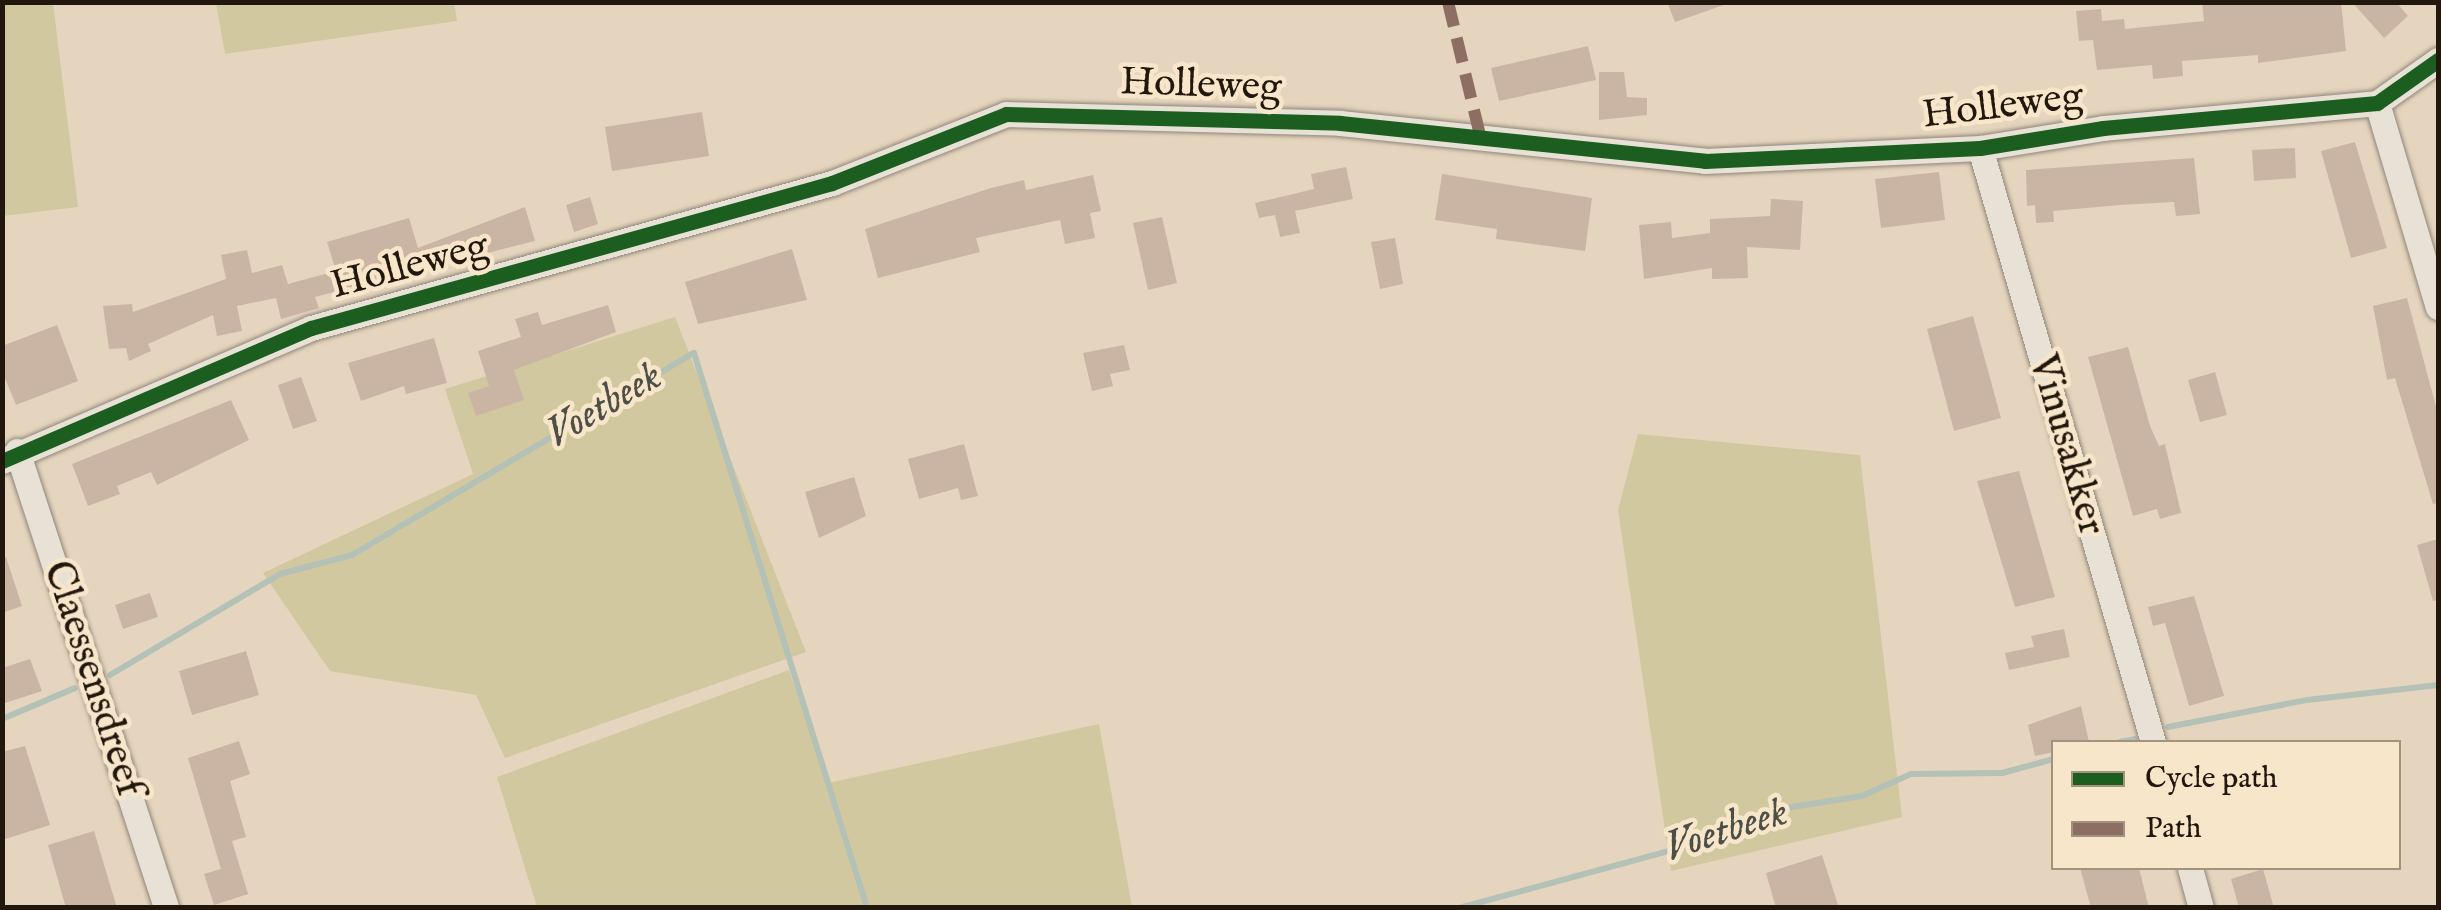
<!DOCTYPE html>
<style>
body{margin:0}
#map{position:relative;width:2441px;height:910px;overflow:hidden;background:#e5d5be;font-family:"IM FELL English",serif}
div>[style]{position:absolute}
.green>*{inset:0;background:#d2c89f}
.stream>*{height:6px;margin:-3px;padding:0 3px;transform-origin:3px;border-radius:3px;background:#b4c1b7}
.building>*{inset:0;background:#cab5a4}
.roads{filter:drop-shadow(0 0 2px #908679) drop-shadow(0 0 2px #908679)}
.street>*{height:25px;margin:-12.5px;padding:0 12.5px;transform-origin:12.5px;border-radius:12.5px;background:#e8e1d5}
.quiet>*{height:12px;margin-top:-6px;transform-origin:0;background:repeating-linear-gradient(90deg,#8d6e63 0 25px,transparent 0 37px)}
.cycleway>*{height:15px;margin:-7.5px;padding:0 7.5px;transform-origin:7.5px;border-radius:7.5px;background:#1b5e20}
span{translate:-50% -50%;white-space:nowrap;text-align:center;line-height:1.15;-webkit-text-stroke:9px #f8e6ca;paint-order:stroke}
.street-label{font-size:40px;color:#21170d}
.water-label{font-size:42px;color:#4d4f47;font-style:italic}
.frame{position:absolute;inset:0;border:5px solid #21170d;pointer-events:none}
.legend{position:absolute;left:2051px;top:740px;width:350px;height:130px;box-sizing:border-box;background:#f8e6ca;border:2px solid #a2937e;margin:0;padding:12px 18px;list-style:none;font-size:30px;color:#21170d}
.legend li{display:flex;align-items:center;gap:20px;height:50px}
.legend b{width:50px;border:2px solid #a2937e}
</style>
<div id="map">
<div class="green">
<div style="clip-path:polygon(2px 3px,53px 3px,78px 207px,3px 216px)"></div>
<div style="clip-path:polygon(216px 3px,454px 3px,457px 21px,225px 54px)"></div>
<div style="clip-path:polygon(675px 317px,806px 652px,505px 758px,476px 695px,330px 671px,263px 573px,473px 474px,445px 389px)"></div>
<div style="clip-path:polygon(1638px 434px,1860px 455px,1902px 817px,1671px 871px,1618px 510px)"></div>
<div style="clip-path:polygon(789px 670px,828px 783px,1099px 724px,1132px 907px,537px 907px,497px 777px)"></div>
</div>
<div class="stream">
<div style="left:110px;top:675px;width:198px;rotate:-30.7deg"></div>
<div style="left:280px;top:574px;width:74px;rotate:-14.8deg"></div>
<div style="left:352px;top:555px;width:397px;rotate:-30.6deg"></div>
<div style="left:694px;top:353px;width:581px;rotate:72.69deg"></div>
<div style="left:2px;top:719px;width:79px;rotate:-23deg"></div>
<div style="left:2168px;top:727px;width:142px;rotate:-11deg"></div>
<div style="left:2307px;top:700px;width:132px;rotate:-6.5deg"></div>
<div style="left:2120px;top:742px;width:15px;rotate:-11deg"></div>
<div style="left:1459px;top:908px;width:232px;rotate:-15.2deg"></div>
<div style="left:1683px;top:847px;width:90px;rotate:-23.4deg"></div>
<div style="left:1766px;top:811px;width:97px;rotate:-8.9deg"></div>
<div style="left:1862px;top:796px;width:54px;rotate:-24.2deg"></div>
<div style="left:1911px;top:774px;width:91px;rotate:-0.6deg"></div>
<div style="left:2002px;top:773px;width:54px;rotate:-15.1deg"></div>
</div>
<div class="building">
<div style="clip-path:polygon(1667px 2px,1723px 2px,1724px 5px,1675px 22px)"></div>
<div style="clip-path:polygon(2202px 2px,2341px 2px,2346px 51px,2258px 63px,2258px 55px,2182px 61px,2183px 76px,2153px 79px,2152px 65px,2097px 70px,2093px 40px,2079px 41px,2076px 11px,2101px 9px,2102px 21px,2124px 19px,2125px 29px,2204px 21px)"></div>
<div style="clip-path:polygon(2352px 2px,2396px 2px,2408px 16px,2384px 38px)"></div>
<div style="clip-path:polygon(1588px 46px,1596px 80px,1499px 101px,1491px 68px)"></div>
<div style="clip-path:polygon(1599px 72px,1624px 72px,1627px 97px,1647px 98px,1647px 115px,1599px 120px)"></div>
<div style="clip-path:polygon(702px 112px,709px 156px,612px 171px,605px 127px)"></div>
<div style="clip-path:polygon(2355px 142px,2387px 248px,2351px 258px,2321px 151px)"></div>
<div style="clip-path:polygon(2295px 148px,2296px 178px,2254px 181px,2252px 150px)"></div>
<div style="clip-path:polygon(2194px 158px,2200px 214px,2176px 216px,2174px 202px,2120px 205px,2053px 211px,2054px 222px,2036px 223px,2035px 205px,2027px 206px,2026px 170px)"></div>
<div style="clip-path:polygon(1346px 167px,1353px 199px,1295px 211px,1300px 233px,1280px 237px,1275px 215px,1259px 218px,1255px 203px,1314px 189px,1311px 174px)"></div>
<div style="clip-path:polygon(1939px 172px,1945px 220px,1881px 228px,1875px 179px)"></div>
<div style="clip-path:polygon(1442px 174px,1592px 198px,1585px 251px,1496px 239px,1497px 229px,1435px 220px)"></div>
<div style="clip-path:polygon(1093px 175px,1101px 211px,1090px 213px,1095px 238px,1065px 244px,1060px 220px,976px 238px,980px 252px,878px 278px,865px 229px,991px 188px,1024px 180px,1026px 190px)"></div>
<div style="clip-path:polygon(590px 197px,598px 224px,574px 232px,566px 205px)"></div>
<div style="clip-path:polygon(1771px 199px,1803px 201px,1800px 250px,1747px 247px,1748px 278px,1712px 279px,1712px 268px,1644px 279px,1639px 225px,1671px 222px,1672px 238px,1710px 233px,1710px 219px,1770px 216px)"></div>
<div style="clip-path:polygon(525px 207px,535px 241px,315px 297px,319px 308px,281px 319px,276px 298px,237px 306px,242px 331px,217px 336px,213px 315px,148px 344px,151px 351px,129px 361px,126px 348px,109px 349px,103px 306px,132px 304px,133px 312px,226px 279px,221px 255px,247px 250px,252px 273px,282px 265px,288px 284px,336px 271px,327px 242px,409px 218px,418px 248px)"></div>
<div style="clip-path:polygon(1162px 217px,1177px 283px,1148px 290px,1133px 223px)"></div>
<div style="clip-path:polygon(1395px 238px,1403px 284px,1380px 289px,1371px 242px)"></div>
<div style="clip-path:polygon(792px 249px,807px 300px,698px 324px,685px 282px)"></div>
<div style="clip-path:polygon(2407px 298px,2438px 414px,2438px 503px,2433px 504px,2395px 378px,2387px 380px,2373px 306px)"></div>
<div style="clip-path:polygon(608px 305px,616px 332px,514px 370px,524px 400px,476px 416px,468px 393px,489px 386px,478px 351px,521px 337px,515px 319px,538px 312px,542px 325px)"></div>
<div style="clip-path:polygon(1973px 316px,2001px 418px,1954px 431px,1927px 329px)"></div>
<div style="clip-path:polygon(57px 325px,78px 381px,16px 405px,2px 371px,2px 346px)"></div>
<div style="clip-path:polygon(434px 338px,447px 383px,406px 394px,404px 386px,361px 401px,348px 363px)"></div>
<div style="clip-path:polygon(1124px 345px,1130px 370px,1110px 374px,1113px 386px,1092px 391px,1083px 353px)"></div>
<div style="clip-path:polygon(2128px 347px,2150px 426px,2159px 446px,2165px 444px,2181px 513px,2160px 519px,2157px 509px,2133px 516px,2088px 357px)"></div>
<div style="clip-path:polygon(2215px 372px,2227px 415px,2200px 422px,2188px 380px)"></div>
<div style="clip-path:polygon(301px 377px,317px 421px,293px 429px,278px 385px)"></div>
<div style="clip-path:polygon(231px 400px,249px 440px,157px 485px,151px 472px,117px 486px,120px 494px,88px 506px,72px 464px)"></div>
<div style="clip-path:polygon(964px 444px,978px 496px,961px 500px,958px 488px,919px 499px,908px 459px)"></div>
<div style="clip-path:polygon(2019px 471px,2055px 597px,2015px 607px,1977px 481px)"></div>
<div style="clip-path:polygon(854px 477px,866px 516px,819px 538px,805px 492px)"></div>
<div style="clip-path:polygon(2438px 539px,2438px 600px,2433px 601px,2417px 545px)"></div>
<div style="clip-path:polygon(6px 557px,22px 606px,2px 613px,2px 558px)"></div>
<div style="clip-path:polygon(150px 593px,158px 617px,123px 629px,115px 605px)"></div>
<div style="clip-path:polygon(2194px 596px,2224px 696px,2189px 706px,2165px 623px,2153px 626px,2148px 607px)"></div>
<div style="clip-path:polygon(2064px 629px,2070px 657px,2009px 670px,2005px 653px,2034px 647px,2031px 636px)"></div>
<div style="clip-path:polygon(246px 651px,259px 695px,192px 715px,179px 671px)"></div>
<div style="clip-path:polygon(30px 659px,42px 691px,2px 704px,2px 668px)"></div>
<div style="clip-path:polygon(2081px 706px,2089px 742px,2054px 742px,2054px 752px,2035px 756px,2028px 725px)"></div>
<div style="clip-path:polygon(239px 741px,250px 774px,230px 781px,246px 837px,232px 841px,248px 894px,214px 905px,204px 874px,221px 869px,188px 758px)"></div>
<div style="clip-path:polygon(25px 746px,50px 825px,2px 840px,2px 752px)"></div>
<div style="clip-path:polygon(94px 831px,117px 908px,66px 908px,48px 845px)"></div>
<div style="clip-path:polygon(1822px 855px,1839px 908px,1776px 908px,1766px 873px)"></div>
<div style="clip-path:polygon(2080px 868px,2139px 868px,2149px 908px,2091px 908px)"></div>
<div style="clip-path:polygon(2263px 869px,2274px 908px,2239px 908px,2231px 879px)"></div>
</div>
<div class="roads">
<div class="street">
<div style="left:2377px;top:103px;width:213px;rotate:73.4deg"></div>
<div style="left:1980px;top:148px;width:619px;rotate:73.76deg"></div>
<div style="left:17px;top:451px;width:481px;rotate:71.9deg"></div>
<div style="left:2px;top:461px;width:336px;rotate:-23.3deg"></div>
<div style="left:311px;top:328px;width:541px;rotate:-15.55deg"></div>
<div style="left:832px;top:183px;width:187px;rotate:-21.6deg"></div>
<div style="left:1006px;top:114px;width:334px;rotate:1.5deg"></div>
<div style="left:1340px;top:123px;width:367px;rotate:5.9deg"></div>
<div style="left:1705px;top:161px;width:275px;rotate:-2.7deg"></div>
<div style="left:1980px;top:148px;width:125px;rotate:-9.2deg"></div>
<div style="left:2103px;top:128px;width:275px;rotate:-5.2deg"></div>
<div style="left:2377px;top:103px;width:75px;rotate:-35.2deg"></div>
<div style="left:2190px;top:868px;width:41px;rotate:74.6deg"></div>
</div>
</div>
<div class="quiet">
<div style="left:1448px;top:2px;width:137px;rotate:76.5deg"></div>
</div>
<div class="cycleway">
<div style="left:2px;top:461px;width:336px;rotate:-23.3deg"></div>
<div style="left:311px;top:328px;width:541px;rotate:-15.55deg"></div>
<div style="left:832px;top:183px;width:187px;rotate:-21.6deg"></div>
<div style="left:1006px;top:114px;width:334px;rotate:1.5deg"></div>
<div style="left:1340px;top:123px;width:367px;rotate:5.9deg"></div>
<div style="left:1705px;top:161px;width:275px;rotate:-2.7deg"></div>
<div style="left:1980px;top:148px;width:125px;rotate:-9.2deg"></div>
<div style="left:2103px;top:128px;width:275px;rotate:-5.2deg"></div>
<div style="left:2377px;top:103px;width:75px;rotate:-35.2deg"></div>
</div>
<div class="street-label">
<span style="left:1201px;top:86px;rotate:2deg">Holleweg</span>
<span style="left:2003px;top:107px;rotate:-7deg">Holleweg</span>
<span style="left:410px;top:267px;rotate:-15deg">Holleweg</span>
<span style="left:2066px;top:445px;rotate:74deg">Vinusakker</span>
<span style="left:92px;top:679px;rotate:72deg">Claessensdreef</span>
</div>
<div class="water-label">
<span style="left:604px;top:406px;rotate:-31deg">Voetbeek</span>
<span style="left:1726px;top:831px;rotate:-18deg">Voetbeek</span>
</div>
<div class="frame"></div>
<ul class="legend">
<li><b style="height:12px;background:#1b5e20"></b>Cycle path</li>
<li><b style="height:12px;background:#8d6e63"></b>Path</li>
</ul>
</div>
